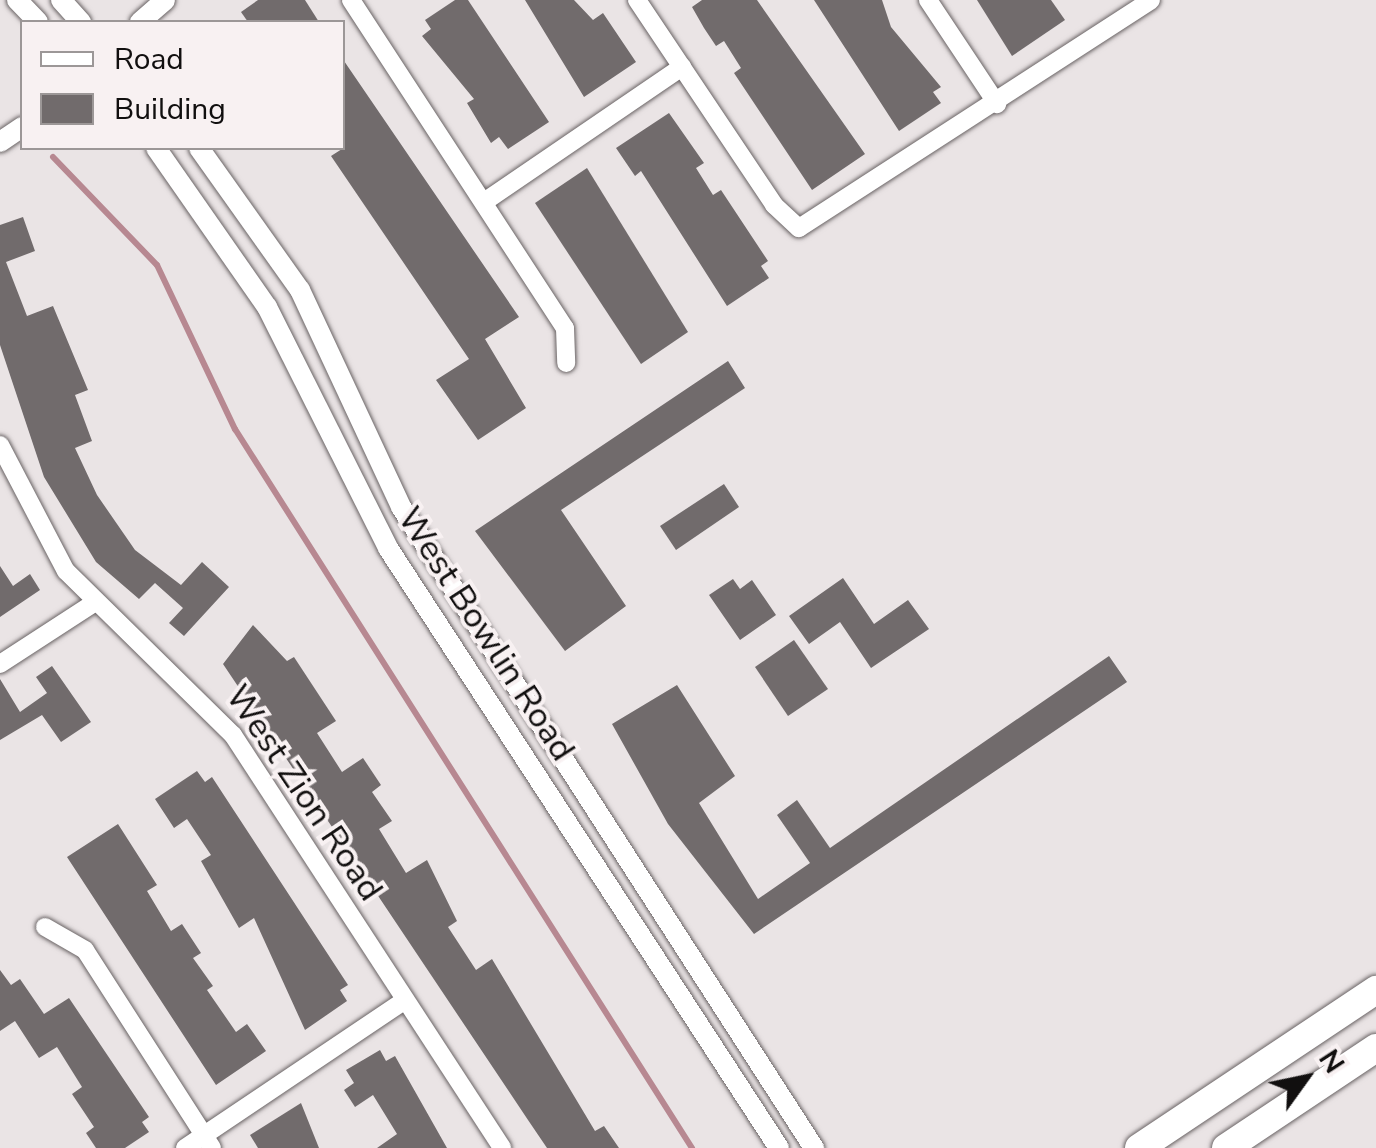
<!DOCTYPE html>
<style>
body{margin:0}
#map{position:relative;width:1376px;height:1148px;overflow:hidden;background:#eae4e5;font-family:"Nunito Sans",sans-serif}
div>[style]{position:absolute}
.stream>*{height:6px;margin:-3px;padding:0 3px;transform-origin:3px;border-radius:3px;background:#b78891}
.building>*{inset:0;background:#716b6c}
.roads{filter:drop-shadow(0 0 2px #696364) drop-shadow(0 0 2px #696364)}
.minor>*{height:18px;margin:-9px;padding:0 9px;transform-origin:9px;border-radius:9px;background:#fff}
.tertiary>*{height:20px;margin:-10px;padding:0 10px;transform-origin:10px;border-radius:10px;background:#fff}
.trunk>*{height:28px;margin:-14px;padding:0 14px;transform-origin:14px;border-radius:14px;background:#fff}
span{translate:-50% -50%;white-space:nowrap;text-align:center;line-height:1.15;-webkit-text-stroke:8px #f8f1f2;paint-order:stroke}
.street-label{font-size:35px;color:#110f0f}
.legend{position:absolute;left:20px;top:20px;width:325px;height:130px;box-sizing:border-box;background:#f8f1f2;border:2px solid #9c9797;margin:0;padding:12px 18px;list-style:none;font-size:30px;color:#110f0f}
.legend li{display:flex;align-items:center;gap:20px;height:50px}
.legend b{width:50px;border:2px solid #9c9797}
.north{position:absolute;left:1256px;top:1028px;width:100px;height:100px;-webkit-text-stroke:8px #f8f1f2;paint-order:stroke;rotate:57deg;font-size:28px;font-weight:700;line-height:40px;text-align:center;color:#110f0f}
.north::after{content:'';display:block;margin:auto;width:35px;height:45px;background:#110f0f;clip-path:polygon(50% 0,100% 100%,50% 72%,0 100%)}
</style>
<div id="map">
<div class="stream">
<div style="left:53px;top:157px;width:150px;rotate:46.1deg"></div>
<div style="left:157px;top:265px;width:182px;rotate:64.6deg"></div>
<div style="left:235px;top:429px;width:852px;rotate:57.56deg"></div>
</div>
<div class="building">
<div style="clip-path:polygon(258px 0,305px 0,319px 22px,248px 22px,241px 12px)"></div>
<div style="clip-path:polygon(455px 0,468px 0,549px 122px,508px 149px,499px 137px,491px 143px,467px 103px,474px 99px,422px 36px,431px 29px,425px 20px)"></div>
<div style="clip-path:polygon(525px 0,574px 0,593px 20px,603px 13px,636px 62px,584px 97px)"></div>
<div style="clip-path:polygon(702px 0,757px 0,865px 154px,812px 190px,734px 73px,741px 68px,724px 41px,716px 46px,704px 28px,692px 7px)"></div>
<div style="clip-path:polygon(814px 0,882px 0,891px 27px,941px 87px,933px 92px,941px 103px,899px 131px)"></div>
<div style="clip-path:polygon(977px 0,1051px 0,1065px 20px,1012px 56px)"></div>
<div style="clip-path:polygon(342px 58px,519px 317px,485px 339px,526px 408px,478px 440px,436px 380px,469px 359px,331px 156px,342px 149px)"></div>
<div style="clip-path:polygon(669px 113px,704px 163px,696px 168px,713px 195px,721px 190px,768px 261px,761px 266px,769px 278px,727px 306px,641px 171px,635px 176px,616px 148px)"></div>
<div style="clip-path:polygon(587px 168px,688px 332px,641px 364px,535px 203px)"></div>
<div style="clip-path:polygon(23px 217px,35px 251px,6px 262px,27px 316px,53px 306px,88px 390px,75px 395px,92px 441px,75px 448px,97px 495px,135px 550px,181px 585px,202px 562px,229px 587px,184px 636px,169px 623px,183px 608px,155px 583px,139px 599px,96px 562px,44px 477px,0 345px,0 225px)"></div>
<div style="clip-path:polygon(728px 361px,745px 388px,561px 510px,626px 606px,565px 651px,475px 531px)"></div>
<div style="clip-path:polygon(724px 484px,739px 507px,676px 550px,660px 526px)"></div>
<div style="clip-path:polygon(0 566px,13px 586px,30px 574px,40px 590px,0 617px)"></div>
<div style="clip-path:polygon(843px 578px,874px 624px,908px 600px,929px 629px,871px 668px,840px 622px,809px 644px,789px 616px)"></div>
<div style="clip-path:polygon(733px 579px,740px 589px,752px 580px,776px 615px,740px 640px,709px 595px)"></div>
<div style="clip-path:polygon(253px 625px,287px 661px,294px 657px,336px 721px,317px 733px,342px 772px,363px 758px,381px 785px,372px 792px,392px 821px,379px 829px,406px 873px,427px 860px,457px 921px,448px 927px,476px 970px,492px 959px,595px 1131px,604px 1126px,619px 1148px,547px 1148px,528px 1120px,223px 664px)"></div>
<div style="clip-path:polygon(794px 640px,828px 689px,788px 716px,755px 667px)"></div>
<div style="clip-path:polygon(1109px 656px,1127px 682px,754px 934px,668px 824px,612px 724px,677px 685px,735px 776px,699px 803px,758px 899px,810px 863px,777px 815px,797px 800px,830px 848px)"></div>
<div style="clip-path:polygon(52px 666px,91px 722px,61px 742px,42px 715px,0 740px,0 679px,20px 712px,47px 693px,36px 677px)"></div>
<div style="clip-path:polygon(197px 771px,205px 782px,212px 777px,348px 985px,340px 990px,347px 1001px,305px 1030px,254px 918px,239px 928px,201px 861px,211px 855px,187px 819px,174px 828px,155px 799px)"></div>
<div style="clip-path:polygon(118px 824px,157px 885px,147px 891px,171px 931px,182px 924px,201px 953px,193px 958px,213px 986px,207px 990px,236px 1032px,247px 1024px,266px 1051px,216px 1085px,67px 857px)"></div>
<div style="clip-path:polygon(0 970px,11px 985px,20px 979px,44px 1014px,69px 998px,149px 1117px,142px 1122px,149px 1132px,125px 1148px,96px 1148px,86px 1133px,94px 1127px,72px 1094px,82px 1087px,57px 1047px,39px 1058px,15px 1021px,0 1031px)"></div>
<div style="clip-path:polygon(380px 1050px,386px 1061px,395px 1056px,447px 1148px,377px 1148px,397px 1134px,373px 1095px,355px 1107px,344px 1090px,354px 1083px,346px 1070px)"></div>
<div style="clip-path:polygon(301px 1103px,319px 1148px,258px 1148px,250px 1135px)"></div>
</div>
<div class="roads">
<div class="minor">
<div style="left:351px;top:0;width:392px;rotate:56.9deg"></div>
<div style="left:565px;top:328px;width:35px;rotate:88deg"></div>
<div style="left:637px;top:0;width:247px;rotate:56.2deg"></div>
<div style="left:774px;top:205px;width:34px;rotate:43deg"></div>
<div style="left:799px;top:228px;width:419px;rotate:-32.9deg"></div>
<div style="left:928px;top:0;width:125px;rotate:56.4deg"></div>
<div style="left:484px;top:202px;width:240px;rotate:-34.3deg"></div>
<div style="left:0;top:445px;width:142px;rotate:62.4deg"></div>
<div style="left:66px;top:571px;width:234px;rotate:44.5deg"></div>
<div style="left:233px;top:735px;width:493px;rotate:56.9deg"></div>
<div style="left:0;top:664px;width:112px;rotate:-33deg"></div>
<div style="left:45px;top:927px;width:46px;rotate:29.9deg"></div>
<div style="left:85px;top:950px;width:235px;rotate:57.3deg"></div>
<div style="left:185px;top:1148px;width:264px;rotate:-33.9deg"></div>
</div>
<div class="tertiary">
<div style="left:17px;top:0;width:30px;rotate:46deg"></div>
<div style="left:61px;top:0;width:30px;rotate:48deg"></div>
<div style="left:140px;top:22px;width:33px;rotate:-41deg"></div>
<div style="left:0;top:142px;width:27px;rotate:-34deg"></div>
<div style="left:156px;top:148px;width:194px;rotate:55.1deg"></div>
<div style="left:267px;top:307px;width:270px;rotate:63.3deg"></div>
<div style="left:388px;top:548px;width:716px;rotate:56.91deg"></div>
<div style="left:199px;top:148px;width:174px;rotate:54.6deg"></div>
<div style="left:300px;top:290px;width:239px;rotate:65deg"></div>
<div style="left:401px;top:507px;width:763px;rotate:57.21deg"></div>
</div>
<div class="trunk">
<div style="left:1139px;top:1148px;width:285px;rotate:-33.7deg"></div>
<div style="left:1226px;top:1148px;width:180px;rotate:-33.7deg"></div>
</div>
</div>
<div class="street-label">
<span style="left:486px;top:634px;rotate:57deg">West Bowlin Road</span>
<span style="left:304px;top:793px;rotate:56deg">West Zion Road</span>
</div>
<ul class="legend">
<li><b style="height:12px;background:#fff"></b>Road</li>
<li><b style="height:28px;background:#716b6c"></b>Building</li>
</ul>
<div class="north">N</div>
</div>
